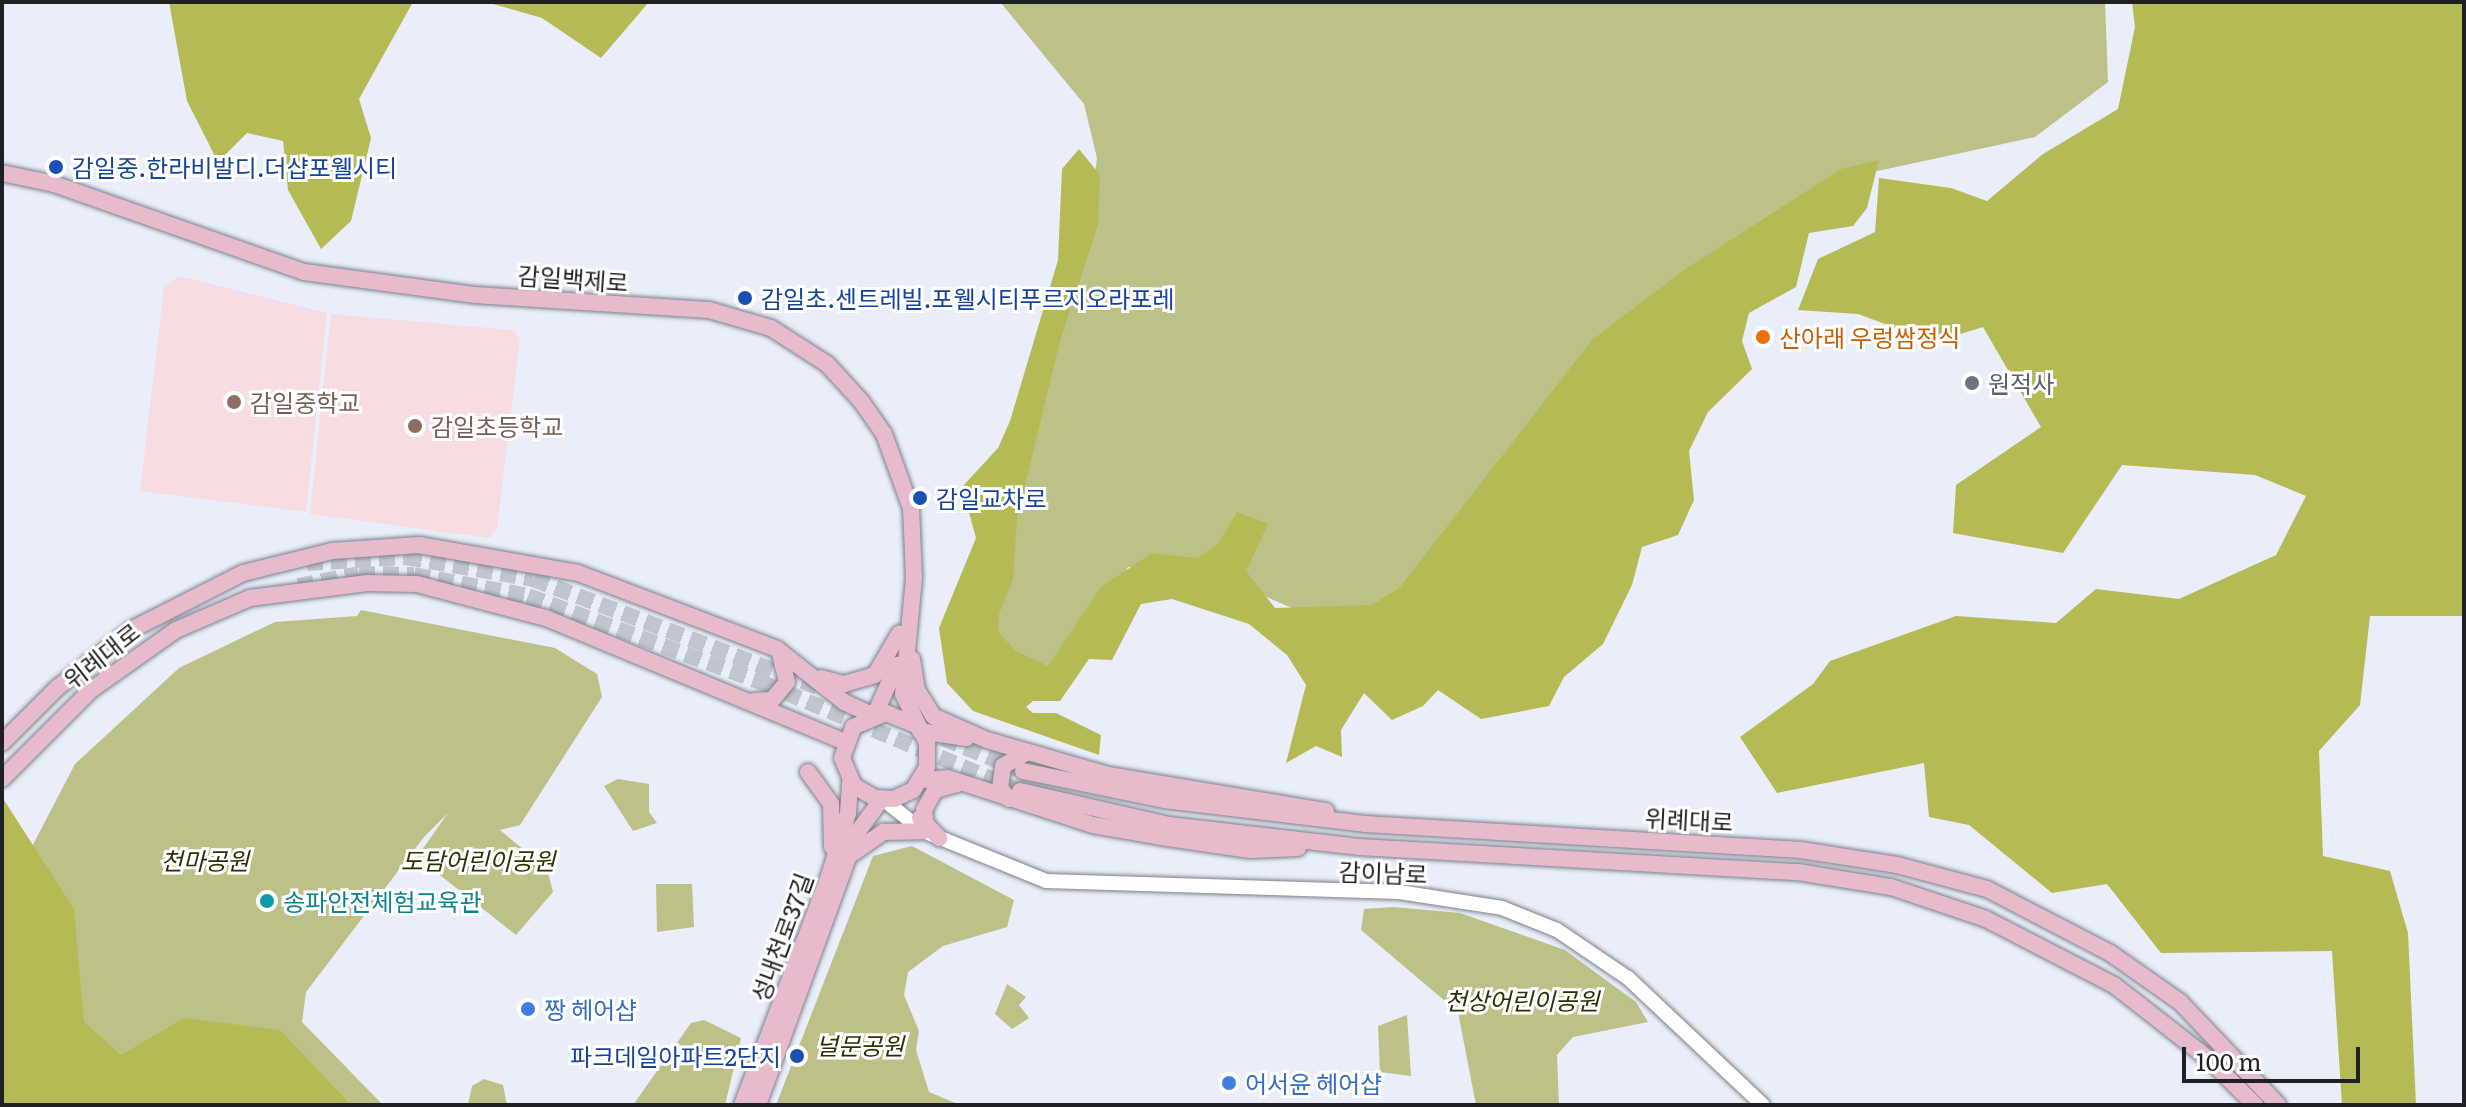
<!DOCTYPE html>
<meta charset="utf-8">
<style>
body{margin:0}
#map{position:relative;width:2466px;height:1107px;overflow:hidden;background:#e9eefa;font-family:Literata,"Noto Sans KR",serif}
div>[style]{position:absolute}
.education>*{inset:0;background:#f7dde1}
.green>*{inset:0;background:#bdc188}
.forest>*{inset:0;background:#b5ba54}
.major-tunnel>*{height:16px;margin-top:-8px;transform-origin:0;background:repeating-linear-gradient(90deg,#c1c5cf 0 16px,transparent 0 24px)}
.roads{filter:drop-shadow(0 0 2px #7c808b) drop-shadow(0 0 2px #7c808b)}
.minor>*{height:14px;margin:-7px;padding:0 7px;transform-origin:7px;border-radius:7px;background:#fff}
.major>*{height:16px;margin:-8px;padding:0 8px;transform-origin:8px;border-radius:8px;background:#e7bbcb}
.dots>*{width:22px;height:22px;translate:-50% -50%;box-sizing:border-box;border:4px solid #fff;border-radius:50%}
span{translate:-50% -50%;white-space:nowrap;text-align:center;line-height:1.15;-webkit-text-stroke:6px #fff;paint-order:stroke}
.transit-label{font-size:24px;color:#164399}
.left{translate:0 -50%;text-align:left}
.right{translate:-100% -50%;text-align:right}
.street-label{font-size:24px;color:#1f2024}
.food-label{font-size:24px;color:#c56008}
.worship-label{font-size:24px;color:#5b616d}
.education-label{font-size:24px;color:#785e54}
.park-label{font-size:24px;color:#2d2f02;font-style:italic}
.culture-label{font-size:24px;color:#0d838f}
.shop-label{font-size:24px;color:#366cbe}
.frame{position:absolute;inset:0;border:4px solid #1f2024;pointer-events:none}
.scale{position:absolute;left:2182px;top:1047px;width:178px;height:36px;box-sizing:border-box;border:4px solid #1f2024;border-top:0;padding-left:10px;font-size:24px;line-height:28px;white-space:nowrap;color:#1f2024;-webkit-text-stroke:6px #fff;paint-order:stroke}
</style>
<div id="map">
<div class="education">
<div style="clip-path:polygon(179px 276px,327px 313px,306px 512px,140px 491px,164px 287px)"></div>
<div style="clip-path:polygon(331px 314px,512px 330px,520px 339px,497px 529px,489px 538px,310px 514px)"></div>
</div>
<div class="green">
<div style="clip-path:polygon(1000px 2px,2105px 2px,2108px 82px,2035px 137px,1859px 175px,1399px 619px,1349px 633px,1205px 570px,1128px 567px,1057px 686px,987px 632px,1010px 476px,1084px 252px,1097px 158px,1084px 104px)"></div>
<div style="clip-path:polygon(361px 610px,555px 648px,597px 674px,602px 697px,520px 825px,500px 830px,547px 869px,553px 892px,516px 935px,417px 857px,448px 813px,424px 837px,306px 992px,302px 1022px,383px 1105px,2px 1105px,2px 863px,25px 860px,75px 764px,179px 668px,275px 622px,357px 616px)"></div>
<div style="clip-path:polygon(618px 779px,649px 784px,649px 812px,657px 823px,633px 831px,604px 786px)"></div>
<div style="clip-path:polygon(912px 846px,1014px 900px,1007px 927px,943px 946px,908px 972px,904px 995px,919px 1031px,916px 1050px,929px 1092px,960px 1105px,776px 1105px,873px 856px)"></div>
<div style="clip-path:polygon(656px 884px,692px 884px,694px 927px,657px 932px)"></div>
<div style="clip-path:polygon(1394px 907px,1460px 913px,1565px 950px,1636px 1002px,1648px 1022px,1573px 1037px,1557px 1055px,1559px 1105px,1476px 1105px,1458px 1012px,1361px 930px,1364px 909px)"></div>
<div style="clip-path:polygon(1007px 984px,1026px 997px,1019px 1005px,1029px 1018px,1012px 1029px,995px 1014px)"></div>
<div style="clip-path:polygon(1407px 1015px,1411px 1076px,1380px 1072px,1378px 1026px)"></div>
<div style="clip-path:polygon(704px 1020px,741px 1038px,725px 1105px,633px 1105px,691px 1023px)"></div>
<div style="clip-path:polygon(484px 1079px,503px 1085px,507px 1105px,468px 1105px,472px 1086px)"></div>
</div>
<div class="forest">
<div style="clip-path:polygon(169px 2px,413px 2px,359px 99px,371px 138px,351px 221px,321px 249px,288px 190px,283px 141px,247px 133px,218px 162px,187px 101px)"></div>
<div style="clip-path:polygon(486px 2px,649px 2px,601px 58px,542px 18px)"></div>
<div style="clip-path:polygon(2132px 2px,2464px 2px,2464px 616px,2370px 616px,2360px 705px,2319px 751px,2323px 856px,2390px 871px,2408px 933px,2416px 1105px,2342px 1105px,2332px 951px,2161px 953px,2107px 884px,2052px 893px,1969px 825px,1929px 817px,1924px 763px,1777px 793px,1740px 737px,1813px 684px,1830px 661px,1956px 616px,2056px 623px,2096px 589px,2179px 599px,2276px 555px,2306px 496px,2255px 475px,2122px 465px,2063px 553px,1953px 533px,1956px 485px,2041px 427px,1983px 327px,1934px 342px,1858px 314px,1798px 310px,1818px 259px,1875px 232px,1879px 178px,1951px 188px,1987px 201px,2043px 154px,2118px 109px,2135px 27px)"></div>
<div style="clip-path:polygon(1079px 149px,1100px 175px,1098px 225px,1060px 341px,1017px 518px,1013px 579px,999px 614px,998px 632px,1016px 651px,1048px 666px,1101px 587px,1152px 553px,1197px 558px,1218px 544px,1237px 512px,1268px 524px,1246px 571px,1275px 608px,1372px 605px,1400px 587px,1592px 340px,1687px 268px,1841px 169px,1879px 160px,1867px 208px,1853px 226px,1809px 233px,1796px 287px,1749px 313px,1742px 341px,1752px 369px,1708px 412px,1689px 451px,1694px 500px,1678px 535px,1642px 547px,1632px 585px,1603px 644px,1564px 677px,1549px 706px,1481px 719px,1438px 690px,1423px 706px,1392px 720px,1364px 693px,1341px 730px,1342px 757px,1316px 746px,1286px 763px,1306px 685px,1287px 655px,1249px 624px,1172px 599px,1141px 604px,1112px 660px,1089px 659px,1060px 701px,1033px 701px,1026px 707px,1033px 713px,1056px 713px,1101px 735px,1099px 755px,973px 711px,947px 683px,939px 628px,976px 538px,962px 487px,998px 448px,1010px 421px,1058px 260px,1062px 169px)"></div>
<div style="clip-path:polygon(2px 797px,74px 909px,84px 1022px,121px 1055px,184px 1018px,280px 1030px,351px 1105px,2px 1105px)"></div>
</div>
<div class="major-tunnel">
<div style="left:307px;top:563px;width:99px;rotate:-3.5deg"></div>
<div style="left:406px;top:557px;width:129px;rotate:9.8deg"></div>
<div style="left:533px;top:579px;width:312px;rotate:20.8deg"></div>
<div style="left:298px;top:586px;width:62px;rotate:-11.1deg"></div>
<div style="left:359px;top:574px;width:55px;rotate:1deg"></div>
<div style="left:414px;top:575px;width:116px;rotate:10.4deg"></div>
<div style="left:528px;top:596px;width:251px;rotate:20.3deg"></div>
<div style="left:763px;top:683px;width:279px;rotate:22.8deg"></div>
<div style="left:943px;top:738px;width:81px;rotate:22.5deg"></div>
</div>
<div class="roads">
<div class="minor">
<div style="left:884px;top:800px;width:50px;rotate:38.5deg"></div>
<div style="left:923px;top:831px;width:133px;rotate:22.1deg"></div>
<div style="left:1046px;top:881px;width:353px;rotate:1.8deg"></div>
<div style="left:1399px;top:892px;width:104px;rotate:8.8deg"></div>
<div style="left:1502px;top:908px;width:59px;rotate:21.8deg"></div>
<div style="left:1557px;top:930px;width:86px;rotate:34.1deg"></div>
<div style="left:1628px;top:978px;width:185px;rotate:43.3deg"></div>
</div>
<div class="major">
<div style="left:2px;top:173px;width:53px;rotate:11.9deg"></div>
<div style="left:54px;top:184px;width:265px;rotate:19.4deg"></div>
<div style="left:304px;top:272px;width:173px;rotate:7.7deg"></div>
<div style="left:475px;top:295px;width:234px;rotate:3.7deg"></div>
<div style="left:709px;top:310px;width:65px;rotate:16.2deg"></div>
<div style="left:771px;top:328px;width:67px;rotate:32.7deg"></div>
<div style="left:827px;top:364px;width:50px;rotate:47.4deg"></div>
<div style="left:861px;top:401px;width:40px;rotate:55.1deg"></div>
<div style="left:884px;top:434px;width:79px;rotate:70deg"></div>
<div style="left:911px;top:508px;width:70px;rotate:87.5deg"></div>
<div style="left:914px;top:578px;width:117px;rotate:95.4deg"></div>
<div style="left:903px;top:694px;width:55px;rotate:63.9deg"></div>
<div style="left:927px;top:743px;width:24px;rotate:90deg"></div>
<div style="left:927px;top:767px;width:27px;rotate:121deg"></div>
<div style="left:913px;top:790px;width:21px;rotate:155deg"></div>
<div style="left:894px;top:799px;width:19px;rotate:-177deg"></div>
<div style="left:875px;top:798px;width:24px;rotate:-150deg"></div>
<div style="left:854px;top:786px;width:30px;rotate:-113deg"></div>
<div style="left:842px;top:758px;width:33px;rotate:-70deg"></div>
<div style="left:853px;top:727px;width:36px;rotate:-23deg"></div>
<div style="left:886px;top:713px;width:31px;rotate:22deg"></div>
<div style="left:912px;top:659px;width:31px;rotate:81deg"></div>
<div style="left:917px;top:690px;width:31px;rotate:58deg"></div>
<div style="left:933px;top:716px;width:59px;rotate:24deg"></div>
<div style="left:987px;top:740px;width:126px;rotate:16.1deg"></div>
<div style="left:1108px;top:775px;width:221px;rotate:9.4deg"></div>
<div style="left:821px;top:678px;width:24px;rotate:15deg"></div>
<div style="left:844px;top:684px;width:32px;rotate:-16deg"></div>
<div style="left:875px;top:675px;width:48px;rotate:-59.7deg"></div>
<div style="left:754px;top:701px;width:18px;rotate:-3deg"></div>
<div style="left:772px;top:700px;width:23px;rotate:-50deg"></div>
<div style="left:787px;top:682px;width:30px;rotate:-104deg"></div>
<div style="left:875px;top:714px;width:54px;rotate:-65.8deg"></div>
<div style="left:920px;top:731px;width:47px;rotate:8.7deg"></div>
<div style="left:2px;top:743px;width:78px;rotate:-45deg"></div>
<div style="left:57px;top:688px;width:94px;rotate:-38.1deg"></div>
<div style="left:131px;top:630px;width:126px;rotate:-27deg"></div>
<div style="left:243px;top:573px;width:92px;rotate:-13.9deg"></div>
<div style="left:332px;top:551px;width:87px;rotate:-3.9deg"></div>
<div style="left:419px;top:545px;width:161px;rotate:10deg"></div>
<div style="left:578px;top:573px;width:213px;rotate:20.9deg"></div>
<div style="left:777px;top:649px;width:85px;rotate:38.3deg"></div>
<div style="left:844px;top:702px;width:31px;rotate:25deg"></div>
<div style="left:1023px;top:771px;width:144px;rotate:11.6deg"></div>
<div style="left:1164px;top:800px;width:202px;rotate:6.8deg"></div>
<div style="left:1365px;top:824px;width:437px;rotate:3.4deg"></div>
<div style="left:1801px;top:850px;width:97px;rotate:8.9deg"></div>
<div style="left:1897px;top:865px;width:93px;rotate:14.9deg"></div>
<div style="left:1987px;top:889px;width:139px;rotate:27.5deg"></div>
<div style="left:2110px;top:953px;width:85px;rotate:35deg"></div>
<div style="left:2180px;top:1002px;width:142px;rotate:46.4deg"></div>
<div style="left:808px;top:772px;width:39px;rotate:54deg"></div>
<div style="left:831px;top:804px;width:43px;rotate:88.7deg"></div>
<div style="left:2px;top:779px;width:126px;rotate:-45deg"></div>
<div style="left:91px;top:690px;width:104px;rotate:-35.2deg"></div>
<div style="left:176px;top:630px;width:81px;rotate:-23.4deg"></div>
<div style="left:250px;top:598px;width:118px;rotate:-7.3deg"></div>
<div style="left:367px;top:583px;width:50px;rotate:1.1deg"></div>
<div style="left:417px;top:584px;width:133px;rotate:14.8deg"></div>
<div style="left:546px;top:618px;width:324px;rotate:22.5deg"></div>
<div style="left:922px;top:780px;width:26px;rotate:-4deg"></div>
<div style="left:948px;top:778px;width:152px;rotate:18deg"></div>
<div style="left:1093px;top:825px;width:69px;rotate:10deg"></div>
<div style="left:1161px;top:837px;width:90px;rotate:8.3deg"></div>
<div style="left:1250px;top:850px;width:48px;rotate:-2.4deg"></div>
<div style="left:1020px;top:791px;width:153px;rotate:12.9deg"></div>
<div style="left:1169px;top:825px;width:192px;rotate:6.6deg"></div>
<div style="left:1360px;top:847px;width:439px;rotate:3.3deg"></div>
<div style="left:1798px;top:872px;width:94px;rotate:9.2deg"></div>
<div style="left:1891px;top:887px;width:100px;rotate:18.6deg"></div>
<div style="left:1986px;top:919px;width:144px;rotate:27.3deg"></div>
<div style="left:2114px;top:985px;width:122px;rotate:38deg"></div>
<div style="left:2210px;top:1060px;width:64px;rotate:45deg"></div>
<div style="left:1009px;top:799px;width:14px;rotate:-129deg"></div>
<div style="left:1000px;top:788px;width:22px;rotate:-82deg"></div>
<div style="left:1003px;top:766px;width:28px;rotate:-30deg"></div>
<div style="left:920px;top:818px;width:28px;rotate:46deg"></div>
<div style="left:926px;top:826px;width:16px;rotate:-97deg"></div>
<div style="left:924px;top:810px;width:23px;rotate:-61deg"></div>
<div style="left:935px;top:790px;width:24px;rotate:-15deg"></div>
<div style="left:852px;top:854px;width:39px;rotate:-35deg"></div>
<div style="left:884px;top:832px;width:39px;rotate:-1deg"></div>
<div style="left:742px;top:1105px;width:245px;rotate:-69.2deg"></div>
<div style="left:829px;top:876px;width:66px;rotate:-73.2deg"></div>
<div style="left:848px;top:813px;width:32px;rotate:-86deg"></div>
<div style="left:758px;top:1105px;width:289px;rotate:-70deg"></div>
<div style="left:857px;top:833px;width:41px;rotate:-54deg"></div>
</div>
</div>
<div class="dots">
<div style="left:56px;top:167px;background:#1a4fb4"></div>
<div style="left:745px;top:298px;background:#1a4fb4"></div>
<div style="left:1763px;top:337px;background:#e8710a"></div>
<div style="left:1972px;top:383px;background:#6b7280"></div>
<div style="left:234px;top:402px;background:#8d6e63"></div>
<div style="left:415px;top:426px;background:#8d6e63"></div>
<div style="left:920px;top:498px;background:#1a4fb4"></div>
<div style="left:267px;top:901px;background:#0f9aa8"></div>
<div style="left:528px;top:1009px;background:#3f7fe0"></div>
<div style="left:797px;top:1056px;background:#1a4fb4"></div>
<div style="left:1229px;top:1083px;background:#3f7fe0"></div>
</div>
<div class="transit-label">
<span class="left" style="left:72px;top:167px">감일중.한라비발디.더샵포웰시티</span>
<span class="left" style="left:761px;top:298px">감일초.센트레빌.포웰시티푸르지오라포레</span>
<span class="left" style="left:936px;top:498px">감일교차로</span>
<span class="right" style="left:781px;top:1056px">파크데일아파트2단지</span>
</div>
<div class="street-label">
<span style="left:573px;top:278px;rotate:4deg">감일백제로</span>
<span style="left:101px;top:655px;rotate:-38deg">위례대로</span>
<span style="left:1689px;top:819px;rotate:3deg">위례대로</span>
<span style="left:1383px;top:872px;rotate:2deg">감이남로</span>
<span style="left:781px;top:937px;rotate:-70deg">성내천로37길</span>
</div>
<div class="food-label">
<span class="left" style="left:1779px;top:337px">산아래 우렁쌈정식</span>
</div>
<div class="worship-label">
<span class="left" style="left:1988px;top:383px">원적사</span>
</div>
<div class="education-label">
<span class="left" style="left:250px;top:402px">감일중학교</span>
<span class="left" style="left:431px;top:426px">감일초등학교</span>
</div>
<div class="park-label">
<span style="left:205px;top:860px">천마공원</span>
<span style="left:478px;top:860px">도담어린이공원</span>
<span style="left:1522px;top:1000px">천상어린이공원</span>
<span style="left:860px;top:1045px">널문공원</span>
</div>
<div class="culture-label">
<span class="left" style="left:283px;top:901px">송파안전체험교육관</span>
</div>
<div class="shop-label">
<span class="left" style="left:544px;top:1009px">짱 헤어샵</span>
<span class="left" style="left:1245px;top:1083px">어서윤 헤어샵</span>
</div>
<div class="frame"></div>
<div class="scale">100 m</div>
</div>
